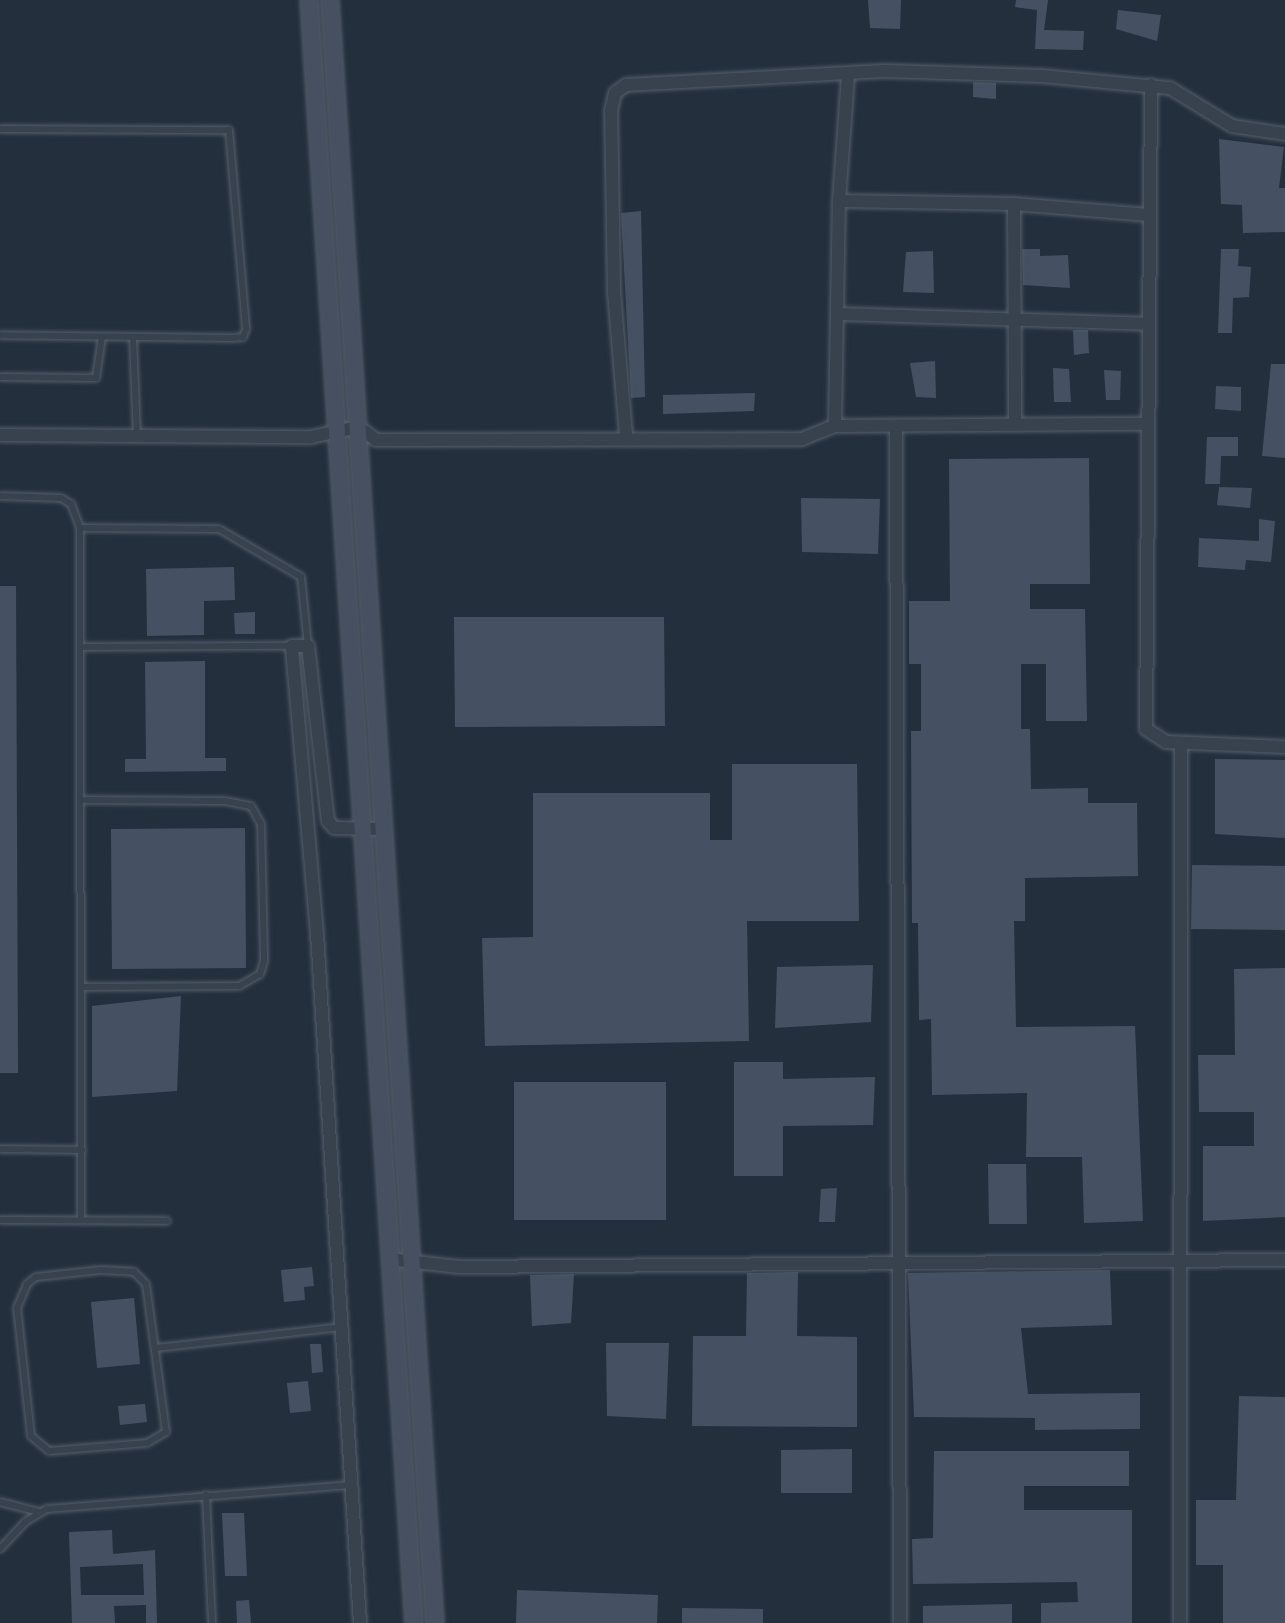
<!DOCTYPE html>
<style>
body{margin:0}
#map{position:relative;width:1285px;height:1623px;overflow:hidden;background:#242f3e;font-family:"Roboto Condensed",sans-serif}
div>[style]{position:absolute}
.building>*{inset:0;background:#455162}
.roads{filter:drop-shadow(0 0 2px #565f6c) drop-shadow(0 0 2px #565f6c)}
.lane>*{height:6px;margin:-3px;padding:0 3px;transform-origin:3px;border-radius:3px;background:#38414e}
.street>*{height:12px;margin:-6px;padding:0 6px;transform-origin:6px;border-radius:6px;background:#38414e}
.secondary>*{height:16px;margin:-8px;padding:0 8px;transform-origin:8px;border-radius:8px;background:#465061}
span{translate:-50% -50%;white-space:nowrap;text-align:center;line-height:1.15;-webkit-text-stroke:4.5px #1d2633;paint-order:stroke}
</style>
<div id="map">
<div class="building">
<div style="clip-path:polygon(868px 0,901px 0,900px 29px,870px 28px)"></div>
<div style="clip-path:polygon(1016px 0,1048px 0,1044px 30px,1084px 31px,1083px 50px,1035px 49px,1037px 10px,1015px 7px)"></div>
<div style="clip-path:polygon(1118px 10px,1161px 15px,1157px 41px,1116px 29px)"></div>
<div style="clip-path:polygon(973px 82px,996px 83px,996px 99px,973px 97px)"></div>
<div style="clip-path:polygon(1219px 139px,1284px 147px,1279px 188px,1285px 188px,1285px 232px,1243px 233px,1242px 205px,1221px 204px)"></div>
<div style="clip-path:polygon(641px 211px,645px 397px,631px 398px,621px 213px)"></div>
<div style="clip-path:polygon(1022px 249px,1040px 249px,1040px 256px,1068px 255px,1070px 288px,1023px 285px)"></div>
<div style="clip-path:polygon(1221px 249px,1239px 249px,1238px 266px,1251px 267px,1249px 297px,1233px 298px,1232px 333px,1218px 333px)"></div>
<div style="clip-path:polygon(933px 251px,934px 293px,903px 292px,906px 252px)"></div>
<div style="clip-path:polygon(1073px 330px,1088px 330px,1089px 353px,1074px 355px)"></div>
<div style="clip-path:polygon(935px 361px,936px 398px,916px 397px,910px 363px)"></div>
<div style="clip-path:polygon(1271px 364px,1285px 364px,1285px 458px,1262px 456px)"></div>
<div style="clip-path:polygon(1053px 368px,1069px 369px,1071px 402px,1054px 402px)"></div>
<div style="clip-path:polygon(1104px 370px,1121px 371px,1120px 400px,1106px 400px)"></div>
<div style="clip-path:polygon(1216px 386px,1241px 387px,1241px 411px,1215px 409px)"></div>
<div style="clip-path:polygon(755px 393px,754px 411px,663px 414px,663px 395px)"></div>
<div style="clip-path:polygon(1207px 437px,1238px 437px,1238px 456px,1221px 456px,1220px 484px,1205px 484px)"></div>
<div style="clip-path:polygon(1089px 458px,1090px 584px,1030px 584px,1030px 609px,1085px 609px,1087px 721px,1046px 721px,1046px 664px,1021px 664px,1021px 729px,1030px 729px,1031px 789px,1088px 788px,1088px 803px,1137px 803px,1138px 876px,1025px 878px,1025px 921px,1014px 921px,1016px 1027px,1135px 1026px,1143px 1221px,1084px 1223px,1082px 1157px,1026px 1157px,1027px 1093px,932px 1095px,931px 1019px,919px 1020px,918px 923px,912px 923px,911px 731px,921px 731px,921px 664px,909px 664px,909px 601px,950px 601px,949px 459px)"></div>
<div style="clip-path:polygon(1219px 487px,1252px 488px,1250px 508px,1217px 505px)"></div>
<div style="clip-path:polygon(801px 498px,880px 499px,878px 554px,802px 552px)"></div>
<div style="clip-path:polygon(1259px 519px,1275px 521px,1271px 562px,1246px 560px,1245px 570px,1198px 567px,1199px 538px,1259px 541px)"></div>
<div style="clip-path:polygon(234px 567px,235px 600px,204px 601px,204px 635px,147px 636px,146px 569px)"></div>
<div style="clip-path:polygon(0 586px,16px 586px,18px 1073px,0 1073px)"></div>
<div style="clip-path:polygon(255px 612px,255px 634px,235px 634px,234px 613px)"></div>
<div style="clip-path:polygon(454px 617px,664px 617px,665px 726px,455px 727px)"></div>
<div style="clip-path:polygon(205px 661px,205px 758px,226px 758px,226px 771px,125px 772px,125px 759px,146px 759px,145px 662px)"></div>
<div style="clip-path:polygon(1215px 759px,1285px 760px,1285px 838px,1215px 834px)"></div>
<div style="clip-path:polygon(732px 764px,857px 764px,859px 921px,747px 921px,749px 1041px,485px 1046px,482px 938px,533px 937px,533px 793px,710px 793px,710px 840px,732px 840px)"></div>
<div style="clip-path:polygon(245px 828px,246px 968px,112px 969px,111px 829px)"></div>
<div style="clip-path:polygon(1192px 865px,1285px 866px,1285px 930px,1191px 929px)"></div>
<div style="clip-path:polygon(873px 965px,871px 1022px,775px 1028px,777px 967px)"></div>
<div style="clip-path:polygon(1285px 968px,1285px 1217px,1203px 1221px,1203px 1146px,1254px 1146px,1254px 1112px,1199px 1112px,1198px 1055px,1235px 1055px,1234px 969px)"></div>
<div style="clip-path:polygon(181px 996px,177px 1091px,92px 1097px,92px 1006px)"></div>
<div style="clip-path:polygon(734px 1062px,783px 1062px,783px 1079px,875px 1077px,873px 1125px,783px 1126px,783px 1176px,734px 1176px)"></div>
<div style="clip-path:polygon(514px 1082px,666px 1082px,666px 1220px,514px 1220px)"></div>
<div style="clip-path:polygon(988px 1164px,1026px 1164px,1027px 1224px,989px 1224px)"></div>
<div style="clip-path:polygon(837px 1188px,835px 1222px,819px 1222px,821px 1189px)"></div>
<div style="clip-path:polygon(312px 1267px,314px 1286px,304px 1287px,305px 1300px,284px 1302px,281px 1270px)"></div>
<div style="clip-path:polygon(1110px 1270px,1112px 1325px,1021px 1328px,1028px 1394px,1140px 1393px,1140px 1429px,1035px 1430px,1035px 1418px,914px 1417px,908px 1273px)"></div>
<div style="clip-path:polygon(798px 1272px,797px 1336px,857px 1337px,857px 1427px,692px 1426px,693px 1336px,746px 1336px,747px 1273px)"></div>
<div style="clip-path:polygon(574px 1274px,571px 1323px,532px 1326px,530px 1275px)"></div>
<div style="clip-path:polygon(134px 1298px,140px 1364px,97px 1368px,91px 1302px)"></div>
<div style="clip-path:polygon(606px 1343px,669px 1343px,666px 1419px,607px 1416px)"></div>
<div style="clip-path:polygon(310px 1344px,321px 1344px,323px 1372px,312px 1373px)"></div>
<div style="clip-path:polygon(308px 1381px,311px 1411px,290px 1413px,287px 1383px)"></div>
<div style="clip-path:polygon(1239px 1396px,1285px 1397px,1285px 1623px,1223px 1623px,1223px 1565px,1196px 1565px,1196px 1500px,1236px 1500px)"></div>
<div style="clip-path:polygon(145px 1404px,147px 1422px,120px 1425px,118px 1406px)"></div>
<div style="clip-path:polygon(852px 1449px,852px 1493px,781px 1493px,781px 1450px)"></div>
<div style="clip-path:polygon(934px 1451px,1129px 1451px,1129px 1486px,1024px 1486px,1024px 1510px,1132px 1510px,1132px 1623px,1041px 1623px,1041px 1603px,1078px 1602px,1077px 1582px,913px 1584px,912px 1539px,933px 1538px)"></div>
<div style="clip-path:polygon(222px 1513px,244px 1513px,247px 1576px,225px 1576px)"></div>
<div style="clip-path:polygon(evenodd,112px 1530px,113px 1554px,155px 1550px,157px 1623px,146px 1623px,146px 1605px,114px 1606px,115px 1623px,72px 1623px,69px 1532px,112px 1530px,143px 1564px,144px 1595px,81px 1595px,80px 1567px,143px 1564px)"></div>
<div style="clip-path:polygon(517px 1590px,658px 1595px,657px 1623px,516px 1623px)"></div>
<div style="clip-path:polygon(249px 1600px,251px 1623px,237px 1623px,236px 1601px)"></div>
<div style="clip-path:polygon(1012px 1604px,1012px 1623px,923px 1623px,923px 1606px)"></div>
<div style="clip-path:polygon(682px 1608px,763px 1609px,763px 1623px,682px 1623px)"></div>
</div>
<div class="roads">
<div class="lane">
<div style="left:0;top:129px;width:229px;rotate:0.3deg"></div>
<div style="left:229px;top:130px;width:200px;rotate:85.1deg"></div>
<div style="left:246px;top:329px;width:9px;rotate:111deg"></div>
<div style="left:243px;top:337px;width:9px;rotate:174deg"></div>
<div style="left:234px;top:338px;width:234px;rotate:-179.3deg"></div>
<div style="left:133px;top:337px;width:98px;rotate:87.7deg"></div>
<div style="left:0;top:377px;width:96px;rotate:0.6deg"></div>
<div style="left:96px;top:378px;width:41px;rotate:-81.7deg"></div>
<div style="left:0;top:496px;width:61px;rotate:1.9deg"></div>
<div style="left:61px;top:498px;width:12px;rotate:31deg"></div>
<div style="left:71px;top:504px;width:26px;rotate:69deg"></div>
<div style="left:80px;top:528px;width:692px;rotate:89.92deg"></div>
<div style="left:80px;top:528px;width:139px;rotate:0.4deg"></div>
<div style="left:219px;top:529px;width:95px;rotate:30.3deg"></div>
<div style="left:301px;top:577px;width:69px;rotate:84.2deg"></div>
<div style="left:80px;top:647px;width:212px;rotate:-0.3deg"></div>
<div style="left:81px;top:800px;width:144px;rotate:0.4deg"></div>
<div style="left:225px;top:801px;width:26px;rotate:11deg"></div>
<div style="left:251px;top:806px;width:21px;rotate:61deg"></div>
<div style="left:261px;top:824px;width:137px;rotate:88.7deg"></div>
<div style="left:264px;top:961px;width:14px;rotate:107deg"></div>
<div style="left:260px;top:974px;width:24px;rotate:150deg"></div>
<div style="left:239px;top:986px;width:158px;rotate:179.6deg"></div>
<div style="left:0;top:1149px;width:82px;rotate:0.7deg"></div>
<div style="left:0;top:1220px;width:167px;rotate:0.3deg"></div>
<div style="left:101px;top:1270px;width:33px;rotate:3deg"></div>
<div style="left:134px;top:1272px;width:17px;rotate:45deg"></div>
<div style="left:146px;top:1284px;width:149px;rotate:82.3deg"></div>
<div style="left:166px;top:1432px;width:22px;rotate:150deg"></div>
<div style="left:147px;top:1443px;width:98px;rotate:175.3deg"></div>
<div style="left:49px;top:1451px;width:23px;rotate:-140deg"></div>
<div style="left:31px;top:1436px;width:129px;rotate:-96.2deg"></div>
<div style="left:17px;top:1308px;width:26px;rotate:-67deg"></div>
<div style="left:27px;top:1284px;width:11px;rotate:-38deg"></div>
<div style="left:36px;top:1277px;width:65px;rotate:-6.1deg"></div>
<div style="left:157px;top:1348px;width:185px;rotate:-6.5deg"></div>
<div style="left:206px;top:1495px;width:128px;rotate:87.3deg"></div>
<div style="left:0;top:1502px;width:40px;rotate:14.4deg"></div>
<div style="left:0;top:1549px;width:37px;rotate:-47deg"></div>
<div style="left:25px;top:1522px;width:26px;rotate:-31deg"></div>
<div style="left:47px;top:1509px;width:305px;rotate:-4.5deg"></div>
</div>
<div class="street">
<div style="left:1151px;top:85px;width:644px;rotate:90.44deg"></div>
<div style="left:1146px;top:729px;width:24px;rotate:33deg"></div>
<div style="left:1166px;top:742px;width:119px;rotate:2.4deg"></div>
<div style="left:839px;top:201px;width:175px;rotate:1deg"></div>
<div style="left:1014px;top:204px;width:135px;rotate:4.7deg"></div>
<div style="left:1014px;top:204px;width:219px;rotate:89.7deg"></div>
<div style="left:838px;top:314px;width:310px;rotate:1.8deg"></div>
<div style="left:835px;top:426px;width:225px;rotate:-89deg"></div>
<div style="left:839px;top:201px;width:125px;rotate:-85.9deg"></div>
<div style="left:896px;top:429px;width:1194px;rotate:89.81deg"></div>
<div style="left:0;top:435px;width:311px;rotate:0.4deg"></div>
<div style="left:311px;top:437px;width:49px;rotate:-11.8deg"></div>
<div style="left:359px;top:427px;width:21px;rotate:37deg"></div>
<div style="left:376px;top:440px;width:426px;rotate:-0.1deg"></div>
<div style="left:802px;top:439px;width:35px;rotate:-22deg"></div>
<div style="left:835px;top:426px;width:311px;rotate:-0.4deg"></div>
<div style="left:626px;top:435px;width:144px;rotate:-94.8deg"></div>
<div style="left:614px;top:292px;width:181px;rotate:-90.9deg"></div>
<div style="left:611px;top:111px;width:18px;rotate:-77deg"></div>
<div style="left:615px;top:93px;width:14px;rotate:-36deg"></div>
<div style="left:626px;top:85px;width:259px;rotate:-3.1deg"></div>
<div style="left:885px;top:71px;width:157px;rotate:1.8deg"></div>
<div style="left:1042px;top:76px;width:129px;rotate:5.4deg"></div>
<div style="left:1170px;top:88px;width:73px;rotate:31.5deg"></div>
<div style="left:1232px;top:126px;width:54px;rotate:8.6deg"></div>
<div style="left:389px;top:1259px;width:71px;rotate:6.4deg"></div>
<div style="left:460px;top:1267px;width:825px;rotate:-0.49deg"></div>
<div style="left:360px;top:1623px;width:690px;rotate:-93.57deg"></div>
<div style="left:317px;top:934px;width:289px;rotate:-95deg"></div>
<div style="left:292px;top:646px;width:16px"></div>
<div style="left:308px;top:646px;width:176px;rotate:83.5deg"></div>
<div style="left:328px;top:821px;width:9px;rotate:49deg"></div>
<div style="left:334px;top:828px;width:50px;rotate:1.1deg"></div>
<div style="left:1180px;top:1623px;width:880px;rotate:-89.93deg"></div>
</div>
<div class="secondary">
<div style="left:309px;top:0;width:1626px;rotate:86.3deg"></div>
<div style="left:330px;top:0;width:1626px;rotate:86.3deg"></div>
</div>
</div>
</div>
